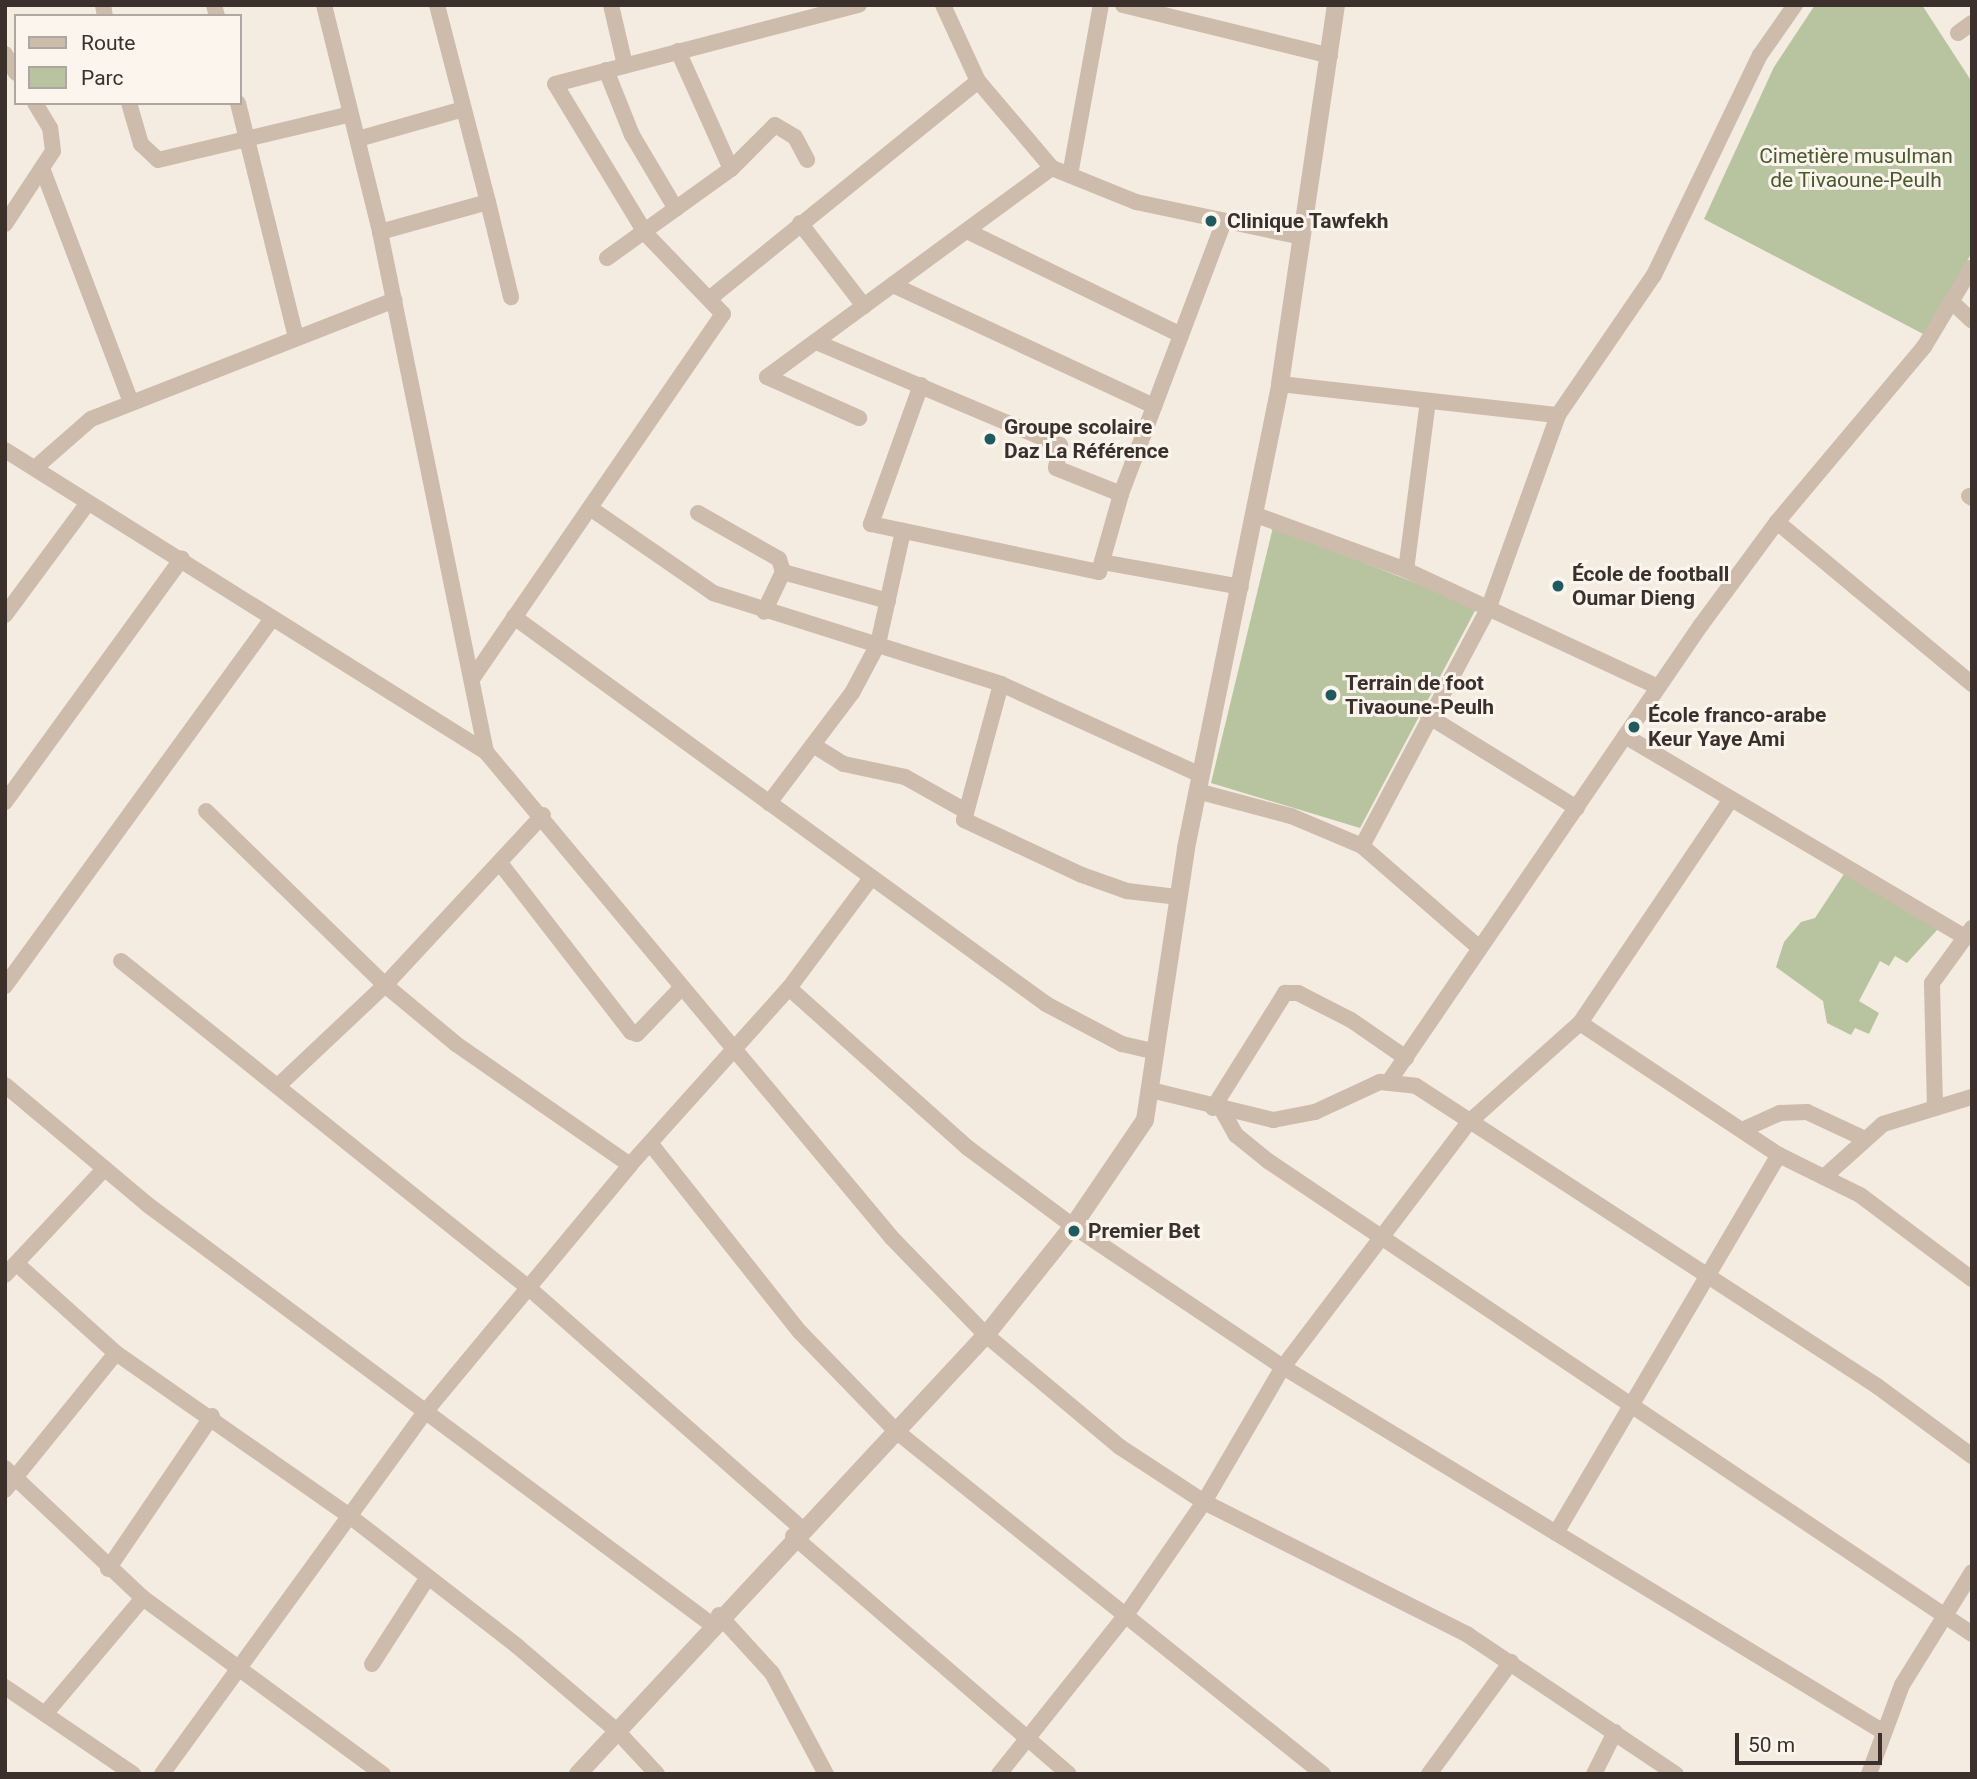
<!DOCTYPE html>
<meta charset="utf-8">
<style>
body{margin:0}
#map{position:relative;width:1977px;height:1779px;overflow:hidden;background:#f4ebe1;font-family:Roboto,sans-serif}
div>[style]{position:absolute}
.green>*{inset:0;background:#b8c4a0}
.minor>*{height:16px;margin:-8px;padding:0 8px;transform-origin:8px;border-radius:8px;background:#cdbbac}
.tertiary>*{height:18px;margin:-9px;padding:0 9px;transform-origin:9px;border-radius:9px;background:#cdbbac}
.dots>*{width:19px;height:19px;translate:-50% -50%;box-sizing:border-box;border:4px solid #fbf5ee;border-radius:50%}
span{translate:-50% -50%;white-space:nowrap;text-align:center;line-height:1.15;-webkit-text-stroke:6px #fbf5ee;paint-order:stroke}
.park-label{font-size:21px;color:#4a5a2e}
.poi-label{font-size:21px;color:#3b302b;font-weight:700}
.left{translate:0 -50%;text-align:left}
.frame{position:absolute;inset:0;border:7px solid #3b302b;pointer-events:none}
.legend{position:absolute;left:14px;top:14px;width:228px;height:91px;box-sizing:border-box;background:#fbf5ee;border:2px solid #aea6a0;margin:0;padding:9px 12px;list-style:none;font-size:21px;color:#3b302b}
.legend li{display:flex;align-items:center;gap:14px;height:35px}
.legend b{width:35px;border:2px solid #aea6a0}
.scale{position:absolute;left:1735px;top:1733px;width:147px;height:32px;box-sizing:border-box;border:4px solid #3b302b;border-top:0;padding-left:9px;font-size:21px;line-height:24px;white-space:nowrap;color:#3b302b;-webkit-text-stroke:5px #fbf5ee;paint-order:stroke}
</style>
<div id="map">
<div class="green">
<div style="clip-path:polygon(1815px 5px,1922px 5px,1972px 82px,1972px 252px,1927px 336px,1704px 219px,1774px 67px)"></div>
<div style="clip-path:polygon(1273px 527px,1477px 607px,1360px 828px,1211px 783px)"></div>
<div style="clip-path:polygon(1844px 874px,1938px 929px,1907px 963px,1895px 956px,1889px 966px,1880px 961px,1859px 1001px,1879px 1013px,1869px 1034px,1855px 1028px,1851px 1035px,1827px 1023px,1823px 1001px,1776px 967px,1784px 942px,1801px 922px,1815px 918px)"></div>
</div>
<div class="minor">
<div style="left:103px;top:5px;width:11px;rotate:80deg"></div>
<div style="left:214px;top:5px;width:11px;rotate:75deg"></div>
<div style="left:324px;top:5px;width:234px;rotate:76.1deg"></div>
<div style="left:380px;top:232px;width:531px;rotate:78.48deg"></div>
<div style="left:486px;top:752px;width:633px;rotate:50.12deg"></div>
<div style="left:892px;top:1238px;width:135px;rotate:45.9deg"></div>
<div style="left:986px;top:1335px;width:175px;rotate:39.9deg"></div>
<div style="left:1120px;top:1447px;width:100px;rotate:33.2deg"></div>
<div style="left:1204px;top:1502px;width:296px;rotate:26.7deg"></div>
<div style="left:1468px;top:1635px;width:250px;rotate:33.8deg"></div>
<div style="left:437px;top:5px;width:203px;rotate:75.5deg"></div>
<div style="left:611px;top:5px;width:62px;rotate:76.9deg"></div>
<div style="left:943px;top:5px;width:84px;rotate:65.3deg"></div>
<div style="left:978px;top:81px;width:114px;rotate:49.6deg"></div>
<div style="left:1052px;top:168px;width:91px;rotate:22deg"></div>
<div style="left:1136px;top:202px;width:166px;rotate:11.9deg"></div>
<div style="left:1123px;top:5px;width:213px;rotate:13.8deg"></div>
<div style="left:1958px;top:33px;width:17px;rotate:-36deg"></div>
<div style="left:678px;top:51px;width:129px;rotate:65.8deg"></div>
<div style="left:5px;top:54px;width:22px;rotate:60deg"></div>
<div style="left:606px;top:70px;width:70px;rotate:68.2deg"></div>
<div style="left:632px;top:135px;width:86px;rotate:59.3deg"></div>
<div style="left:129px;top:103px;width:43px;rotate:73.7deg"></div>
<div style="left:141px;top:144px;width:23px;rotate:43deg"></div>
<div style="left:158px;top:160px;width:198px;rotate:-13.4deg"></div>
<div style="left:238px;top:103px;width:242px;rotate:76.1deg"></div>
<div style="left:358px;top:139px;width:106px;rotate:-15.9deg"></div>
<div style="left:42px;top:168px;width:250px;rotate:69.2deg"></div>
<div style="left:1070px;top:175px;width:173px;rotate:-79.7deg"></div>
<div style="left:800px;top:223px;width:105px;rotate:52.4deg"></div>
<div style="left:5px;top:224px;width:87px;rotate:-56.7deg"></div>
<div style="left:53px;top:151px;width:23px;rotate:-97deg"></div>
<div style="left:50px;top:128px;width:29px;rotate:-121deg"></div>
<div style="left:967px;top:231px;width:238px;rotate:25.9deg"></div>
<div style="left:380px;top:232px;width:112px;rotate:-15.5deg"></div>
<div style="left:488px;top:202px;width:98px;rotate:76.4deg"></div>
<div style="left:607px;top:258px;width:153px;rotate:-35.7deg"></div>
<div style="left:731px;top:169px;width:62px;rotate:-45deg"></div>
<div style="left:775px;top:125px;width:23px;rotate:31deg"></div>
<div style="left:795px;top:137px;width:26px;rotate:62deg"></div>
<div style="left:893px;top:285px;width:288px;rotate:24.9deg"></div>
<div style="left:709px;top:299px;width:346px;rotate:-39deg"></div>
<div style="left:1953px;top:303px;width:26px;rotate:43deg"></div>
<div style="left:816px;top:342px;width:265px;rotate:22.9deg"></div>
<div style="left:1060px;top:445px;width:23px;rotate:100deg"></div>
<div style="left:1056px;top:468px;width:70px;rotate:21.8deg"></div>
<div style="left:767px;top:377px;width:353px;rotate:-36.3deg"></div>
<div style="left:767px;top:377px;width:101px;rotate:24deg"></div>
<div style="left:1280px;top:384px;width:280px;rotate:6.4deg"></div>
<div style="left:921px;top:385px;width:148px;rotate:109.8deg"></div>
<div style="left:871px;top:524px;width:233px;rotate:11.9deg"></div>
<div style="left:1099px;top:572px;width:81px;rotate:-74.2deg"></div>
<div style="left:1121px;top:494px;width:292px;rotate:-69.3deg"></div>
<div style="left:5px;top:450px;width:568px;rotate:32.12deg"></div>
<div style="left:35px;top:468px;width:74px;rotate:-41.2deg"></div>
<div style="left:91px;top:419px;width:326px;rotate:-21.4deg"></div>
<div style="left:1969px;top:496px;width:4px;rotate:34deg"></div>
<div style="left:590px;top:508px;width:150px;rotate:34.6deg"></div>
<div style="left:713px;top:593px;width:302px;rotate:17.5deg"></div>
<div style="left:1001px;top:684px;width:220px;rotate:24.5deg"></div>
<div style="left:698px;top:513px;width:93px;rotate:29.6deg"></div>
<div style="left:779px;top:559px;width:14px;rotate:73deg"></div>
<div style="left:783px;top:572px;width:44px;rotate:115.4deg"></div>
<div style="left:1256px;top:515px;width:160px;rotate:20.1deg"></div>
<div style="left:1406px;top:570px;width:278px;rotate:24.9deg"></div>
<div style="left:1777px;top:522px;width:254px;rotate:39.7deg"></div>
<div style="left:1102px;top:562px;width:141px;rotate:10.2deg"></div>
<div style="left:1406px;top:570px;width:170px;rotate:-82.6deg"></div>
<div style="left:783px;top:572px;width:109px;rotate:15.4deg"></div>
<div style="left:5px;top:615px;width:139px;rotate:-53.5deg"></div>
<div style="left:514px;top:617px;width:658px;rotate:36.03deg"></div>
<div style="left:1046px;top:1004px;width:86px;rotate:27.8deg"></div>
<div style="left:1122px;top:1044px;width:35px;rotate:13deg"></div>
<div style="left:472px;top:679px;width:443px;rotate:-55.5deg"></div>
<div style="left:723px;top:314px;width:111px;rotate:-133.9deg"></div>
<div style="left:646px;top:234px;width:175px;rotate:-121.2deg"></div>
<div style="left:555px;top:84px;width:314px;rotate:-14.6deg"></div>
<div style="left:1001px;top:684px;width:141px;rotate:105.2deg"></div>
<div style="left:964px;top:820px;width:130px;rotate:25deg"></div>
<div style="left:1082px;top:875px;width:48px;rotate:19.6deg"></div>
<div style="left:1127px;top:891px;width:50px;rotate:6.8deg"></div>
<div style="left:1428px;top:716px;width:175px;rotate:31.7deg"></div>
<div style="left:1625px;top:736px;width:393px;rotate:30.6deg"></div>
<div style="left:813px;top:745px;width:36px;rotate:32deg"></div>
<div style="left:844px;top:764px;width:62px;rotate:12deg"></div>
<div style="left:905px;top:777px;width:65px;rotate:29.3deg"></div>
<div style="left:1197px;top:791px;width:97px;rotate:14.9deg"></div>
<div style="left:1291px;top:816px;width:77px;rotate:22.9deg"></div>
<div style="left:1362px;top:846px;width:154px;rotate:41deg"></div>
<div style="left:5px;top:802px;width:301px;rotate:-54deg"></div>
<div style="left:769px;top:803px;width:138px;rotate:-53deg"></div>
<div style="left:852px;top:693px;width:55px;rotate:-62deg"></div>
<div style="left:878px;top:644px;width:116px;rotate:-77.5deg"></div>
<div style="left:206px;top:811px;width:250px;rotate:44.2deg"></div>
<div style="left:385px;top:985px;width:92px;rotate:39.7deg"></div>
<div style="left:456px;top:1044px;width:212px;rotate:34.8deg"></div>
<div style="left:1362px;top:846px;width:271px;rotate:-62deg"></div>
<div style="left:1489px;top:607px;width:204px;rotate:-70.2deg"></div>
<div style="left:1558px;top:415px;width:170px;rotate:-55.6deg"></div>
<div style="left:1654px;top:275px;width:244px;rotate:-64.3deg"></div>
<div style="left:1760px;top:55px;width:61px;rotate:-55deg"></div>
<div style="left:500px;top:863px;width:214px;rotate:52.2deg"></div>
<div style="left:631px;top:1032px;width:6px;rotate:18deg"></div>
<div style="left:637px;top:1034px;width:65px;rotate:-46.2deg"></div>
<div style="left:121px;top:961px;width:524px;rotate:38.73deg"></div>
<div style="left:530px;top:1289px;width:361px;rotate:41.4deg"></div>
<div style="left:5px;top:986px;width:454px;rotate:-54deg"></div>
<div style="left:789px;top:988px;width:240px;rotate:41.8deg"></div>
<div style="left:968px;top:1148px;width:131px;rotate:36.6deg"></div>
<div style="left:1073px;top:1226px;width:253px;rotate:33.9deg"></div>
<div style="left:1283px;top:1367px;width:701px;rotate:31.29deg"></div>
<div style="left:1580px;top:1023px;width:239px;rotate:33.6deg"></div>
<div style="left:1779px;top:1155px;width:90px;rotate:26.3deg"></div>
<div style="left:1860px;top:1195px;width:140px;rotate:36.9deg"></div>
<div style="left:1390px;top:1080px;width:551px;rotate:-55.65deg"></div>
<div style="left:1701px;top:625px;width:128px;rotate:-53.6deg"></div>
<div style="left:1777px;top:522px;width:229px;rotate:-50deg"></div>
<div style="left:1924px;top:347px;width:93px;rotate:-59deg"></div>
<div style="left:280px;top:1084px;width:144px;rotate:-43.3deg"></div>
<div style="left:385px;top:985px;width:232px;rotate:-47.1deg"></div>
<div style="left:5px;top:1085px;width:187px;rotate:40deg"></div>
<div style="left:148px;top:1205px;width:702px;rotate:36.66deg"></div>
<div style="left:1151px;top:1090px;width:126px;rotate:13.8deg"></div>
<div style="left:1273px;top:1120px;width:43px;rotate:-10.8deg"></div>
<div style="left:1315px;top:1112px;width:72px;rotate:-24.8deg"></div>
<div style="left:1380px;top:1082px;width:36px;rotate:6deg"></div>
<div style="left:1416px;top:1086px;width:550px;rotate:33.05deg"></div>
<div style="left:1877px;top:1386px;width:118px;rotate:36.4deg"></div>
<div style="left:1213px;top:1108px;width:136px;rotate:-57.9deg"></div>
<div style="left:1285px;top:993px;width:13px"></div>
<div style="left:1298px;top:993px;width:59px;rotate:27deg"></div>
<div style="left:1351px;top:1020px;width:67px;rotate:34.6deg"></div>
<div style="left:1935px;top:1108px;width:125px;rotate:-91.4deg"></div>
<div style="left:1932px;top:983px;width:68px;rotate:-54deg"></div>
<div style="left:1222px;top:1110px;width:29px;rotate:61deg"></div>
<div style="left:1236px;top:1135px;width:41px;rotate:39.1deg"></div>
<div style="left:1268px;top:1161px;width:848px;rotate:33.9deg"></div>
<div style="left:1742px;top:1130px;width:42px;rotate:-24.1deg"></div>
<div style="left:1780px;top:1113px;width:27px;rotate:-2deg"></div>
<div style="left:1807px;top:1112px;width:64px;rotate:25deg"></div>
<div style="left:650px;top:1143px;width:241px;rotate:51.6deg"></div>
<div style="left:800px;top:1332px;width:138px;rotate:45.9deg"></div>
<div style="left:896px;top:1431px;width:548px;rotate:38.77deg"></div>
<div style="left:1824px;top:1177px;width:79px;rotate:-41.9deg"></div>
<div style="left:1883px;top:1124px;width:93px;rotate:-16.9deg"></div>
<div style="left:17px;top:1264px;width:133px;rotate:42deg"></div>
<div style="left:116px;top:1353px;width:282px;rotate:34.9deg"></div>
<div style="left:347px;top:1514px;width:215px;rotate:37.8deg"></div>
<div style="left:517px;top:1646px;width:131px;rotate:40.4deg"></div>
<div style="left:617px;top:1731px;width:59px;rotate:47.1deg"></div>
<div style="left:5px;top:1275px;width:146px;rotate:-46.9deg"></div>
<div style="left:5px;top:1468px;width:190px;rotate:43.3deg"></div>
<div style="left:143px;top:1598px;width:298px;rotate:36.3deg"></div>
<div style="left:5px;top:1490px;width:176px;rotate:-51deg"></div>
<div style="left:1556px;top:1533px;width:439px;rotate:-59.5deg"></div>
<div style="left:793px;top:1536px;width:364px;rotate:40.8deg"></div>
<div style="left:108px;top:1569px;width:185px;rotate:-55.8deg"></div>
<div style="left:719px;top:1615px;width:79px;rotate:47.6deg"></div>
<div style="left:772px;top:1673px;width:115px;rotate:61.9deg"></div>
<div style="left:372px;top:1664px;width:103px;rotate:-57.2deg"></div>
<div style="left:5px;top:1687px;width:155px;rotate:34.2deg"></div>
<div style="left:45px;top:1714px;width:152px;rotate:-49.8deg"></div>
<div style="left:162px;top:1774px;width:449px;rotate:-54deg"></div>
<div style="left:426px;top:1411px;width:320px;rotate:-50.3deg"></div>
<div style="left:630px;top:1165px;width:238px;rotate:-48.1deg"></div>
<div style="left:789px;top:988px;width:137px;rotate:-53.3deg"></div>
<div style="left:999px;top:1774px;width:203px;rotate:-51.4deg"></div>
<div style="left:1126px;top:1615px;width:137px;rotate:-55.4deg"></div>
<div style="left:1204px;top:1502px;width:156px;rotate:-59.7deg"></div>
<div style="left:1283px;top:1367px;width:306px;rotate:-52.8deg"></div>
<div style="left:1468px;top:1123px;width:150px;rotate:-41.8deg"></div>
<div style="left:1580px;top:1023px;width:270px;rotate:-56deg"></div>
<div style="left:1429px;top:1774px;width:139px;rotate:-53.8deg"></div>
<div style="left:1594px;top:1774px;width:47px;rotate:-63.4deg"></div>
<div style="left:1869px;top:1774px;width:95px;rotate:-69.7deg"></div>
<div style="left:1902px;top:1685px;width:133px;rotate:-58.2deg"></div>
</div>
<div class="tertiary">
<div style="left:578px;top:1774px;width:599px;rotate:-47.1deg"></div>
<div style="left:986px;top:1335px;width:139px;rotate:-51.4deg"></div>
<div style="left:1073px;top:1226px;width:128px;rotate:-55.8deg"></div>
<div style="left:1145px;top:1120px;width:275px;rotate:-81.4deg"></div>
<div style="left:1186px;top:848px;width:473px;rotate:-78.5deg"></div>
<div style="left:1280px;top:384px;width:383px;rotate:-81.6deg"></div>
</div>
<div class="dots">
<div style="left:1211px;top:221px;background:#1f5a5e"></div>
<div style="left:990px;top:439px;background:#1f5a5e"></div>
<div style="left:1558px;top:586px;background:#1f5a5e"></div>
<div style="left:1331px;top:695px;background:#1f5a5e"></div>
<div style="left:1634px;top:727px;background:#1f5a5e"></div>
<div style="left:1074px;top:1231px;background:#1f5a5e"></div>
</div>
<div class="park-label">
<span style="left:1856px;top:168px">Cimetière musulman<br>de Tivaoune-Peulh</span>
</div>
<div class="poi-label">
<span class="left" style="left:1227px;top:221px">Clinique Tawfekh</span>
<span class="left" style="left:1004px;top:439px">Groupe scolaire<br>Daz La Référence</span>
<span class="left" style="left:1572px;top:586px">École de football<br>Oumar Dieng</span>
<span class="left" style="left:1345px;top:695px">Terrain de foot<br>Tivaoune-Peulh</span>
<span class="left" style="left:1648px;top:727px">École franco-arabe<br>Keur Yaye Ami</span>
<span class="left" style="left:1088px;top:1231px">Premier Bet</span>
</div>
<div class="frame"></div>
<ul class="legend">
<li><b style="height:9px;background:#cdbbac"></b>Route</li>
<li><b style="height:19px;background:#b8c4a0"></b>Parc</li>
</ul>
<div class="scale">50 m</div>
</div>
